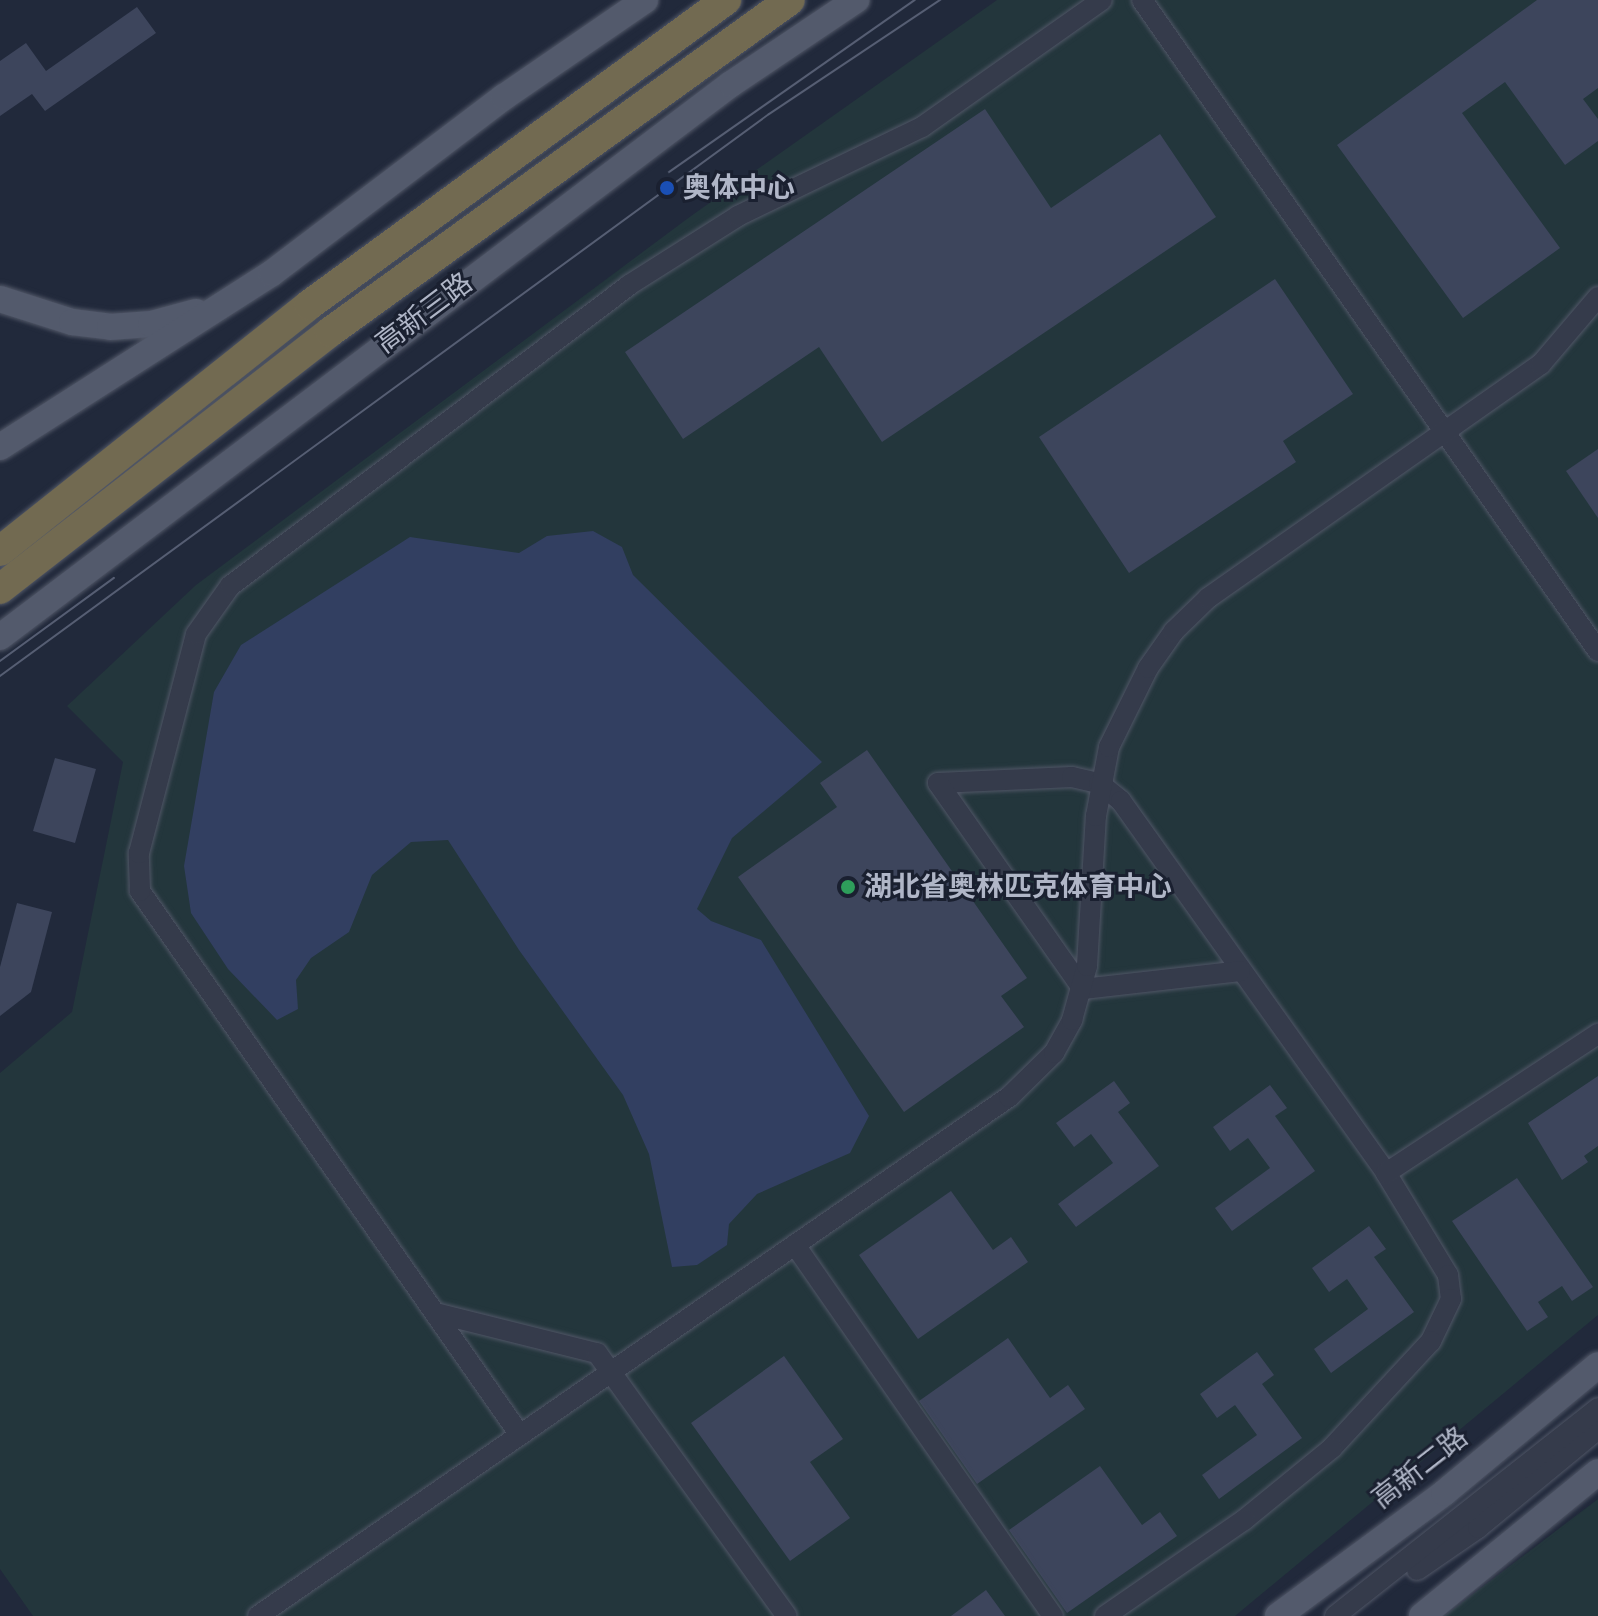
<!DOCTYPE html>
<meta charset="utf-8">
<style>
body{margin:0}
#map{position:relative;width:1598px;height:1616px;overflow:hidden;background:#21293b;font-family:"DM Sans","Noto Sans SC",sans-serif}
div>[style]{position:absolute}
.green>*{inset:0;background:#23363c}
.water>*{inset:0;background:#323f61}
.building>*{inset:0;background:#3d455c}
.roads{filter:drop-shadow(0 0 2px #505666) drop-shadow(0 0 2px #505666)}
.minor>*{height:20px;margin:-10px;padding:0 10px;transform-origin:10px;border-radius:10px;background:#353b4b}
.major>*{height:26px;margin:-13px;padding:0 13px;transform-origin:13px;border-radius:13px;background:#535a6c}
.highway>*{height:30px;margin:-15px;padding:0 15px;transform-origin:15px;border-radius:15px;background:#726a51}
.tram>*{height:2px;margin:-1px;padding:0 1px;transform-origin:1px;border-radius:1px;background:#565e73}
.dots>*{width:22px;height:22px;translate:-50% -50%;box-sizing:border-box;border:4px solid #1a2030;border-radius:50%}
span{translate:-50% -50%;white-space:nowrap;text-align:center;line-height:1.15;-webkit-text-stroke:6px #1a2030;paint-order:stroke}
.poi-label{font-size:28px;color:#b0b6c7;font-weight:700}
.left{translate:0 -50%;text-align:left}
.street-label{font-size:28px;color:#b0b6c7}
</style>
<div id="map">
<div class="green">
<div style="clip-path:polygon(997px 0,1598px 0,1598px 1315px,1235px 1616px,33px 1616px,0 1569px,0 1073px,72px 1012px,123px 762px,67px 706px,196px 585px,691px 216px)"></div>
<div style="clip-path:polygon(1598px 1499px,1598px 1616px,1444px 1616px)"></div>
</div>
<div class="water">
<div style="clip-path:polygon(593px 531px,622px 547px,633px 575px,822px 762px,732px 838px,697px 909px,711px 921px,761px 940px,869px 1116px,850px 1153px,757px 1194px,729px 1224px,727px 1245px,697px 1265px,672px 1267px,649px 1154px,623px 1095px,519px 950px,448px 840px,411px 842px,372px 875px,349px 932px,311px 958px,296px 980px,298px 1009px,277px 1020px,228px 969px,191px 913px,184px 866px,214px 692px,241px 645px,410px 537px,519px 553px,547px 536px)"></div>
</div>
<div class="building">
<div style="clip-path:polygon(1537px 0,1598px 0,1598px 88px,1583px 99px,1598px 119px,1598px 141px,1565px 165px,1505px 82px,1462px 113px,1560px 248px,1463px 318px,1337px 145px)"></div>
<div style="clip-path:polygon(137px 7px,156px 33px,45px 111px,32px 94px,0 116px,0 61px,26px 43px,46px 71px)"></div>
<div style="clip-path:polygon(985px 109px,1051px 208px,1160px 134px,1216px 217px,882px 442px,819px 347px,683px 439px,625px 352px)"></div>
<div style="clip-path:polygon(1275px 279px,1353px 394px,1283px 441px,1296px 462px,1129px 573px,1039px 437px)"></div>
<div style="clip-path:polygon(1598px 449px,1598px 518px,1566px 471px)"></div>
<div style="clip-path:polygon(867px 750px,1027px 978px,1001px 996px,1024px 1027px,904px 1112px,738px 877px,837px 807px,820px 783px)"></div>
<div style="clip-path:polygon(55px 758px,96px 769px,75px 843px,33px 831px)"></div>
<div style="clip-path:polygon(17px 903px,52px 912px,31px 992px,0 1016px,0 967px)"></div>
<div style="clip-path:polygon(1598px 1076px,1598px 1146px,1584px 1156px,1588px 1162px,1562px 1180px,1528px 1123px)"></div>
<div style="clip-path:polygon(1114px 1081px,1130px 1103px,1118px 1112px,1159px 1166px,1076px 1227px,1058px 1204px,1113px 1163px,1091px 1134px,1074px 1147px,1056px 1123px)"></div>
<div style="clip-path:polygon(1270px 1085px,1287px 1108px,1275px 1116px,1315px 1171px,1232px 1231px,1215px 1208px,1270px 1168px,1248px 1138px,1230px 1151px,1213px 1127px)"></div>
<div style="clip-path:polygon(1517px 1178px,1593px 1287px,1572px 1301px,1562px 1286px,1538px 1302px,1548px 1317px,1527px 1331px,1452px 1221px)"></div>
<div style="clip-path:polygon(951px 1191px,993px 1250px,1011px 1237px,1028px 1262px,918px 1339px,859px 1255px)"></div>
<div style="clip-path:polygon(1369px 1226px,1386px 1249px,1374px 1257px,1414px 1312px,1331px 1373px,1314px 1349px,1368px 1309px,1347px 1279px,1329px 1292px,1312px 1268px)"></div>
<div style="clip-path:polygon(1008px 1338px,1050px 1398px,1068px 1385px,1085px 1409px,977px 1484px,919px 1401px)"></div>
<div style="clip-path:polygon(1257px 1352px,1274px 1375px,1262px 1384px,1302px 1438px,1219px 1499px,1202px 1475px,1257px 1435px,1235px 1405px,1217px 1418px,1200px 1394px)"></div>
<div style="clip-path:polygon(784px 1356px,843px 1439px,810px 1462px,850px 1518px,790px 1561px,691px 1423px)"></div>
<div style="clip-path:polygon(1100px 1466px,1142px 1525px,1160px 1512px,1177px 1536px,1067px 1613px,1009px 1530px)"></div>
<div style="clip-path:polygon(986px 1590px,1005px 1616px,951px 1616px)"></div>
</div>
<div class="roads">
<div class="minor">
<div style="left:1142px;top:0;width:795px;rotate:54.99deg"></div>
<div style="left:938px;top:783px;width:134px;rotate:-2.6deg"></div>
<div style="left:1072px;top:777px;width:28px;rotate:13deg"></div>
<div style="left:1099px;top:783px;width:28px;rotate:39deg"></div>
<div style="left:1121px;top:801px;width:457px;rotate:54.5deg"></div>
<div style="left:1386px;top:1173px;width:119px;rotate:58.7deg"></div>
<div style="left:1448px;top:1275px;width:24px;rotate:83deg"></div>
<div style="left:1451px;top:1299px;width:47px;rotate:115.5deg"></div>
<div style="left:1431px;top:1341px;width:146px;rotate:132.8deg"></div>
<div style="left:1332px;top:1448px;width:114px;rotate:140.7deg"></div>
<div style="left:1244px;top:1520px;width:169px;rotate:145.4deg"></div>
<div style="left:938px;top:783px;width:252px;rotate:54.9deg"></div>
<div style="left:1083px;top:989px;width:158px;rotate:-6.5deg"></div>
<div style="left:1386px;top:1173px;width:254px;rotate:-33.3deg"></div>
<div style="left:795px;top:1245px;width:452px;rotate:55.2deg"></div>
<div style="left:436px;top:1313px;width:166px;rotate:14deg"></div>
<div style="left:597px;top:1353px;width:324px;rotate:54.2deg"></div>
<div style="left:520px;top:1435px;width:664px;rotate:-124.94deg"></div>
<div style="left:140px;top:891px;width:38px;rotate:-92deg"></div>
<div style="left:139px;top:853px;width:226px;rotate:-75.4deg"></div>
<div style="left:196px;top:634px;width:59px;rotate:-54.7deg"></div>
<div style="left:230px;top:586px;width:500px;rotate:-37deg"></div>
<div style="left:629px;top:285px;width:129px;rotate:-32.3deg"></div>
<div style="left:738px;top:216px;width:204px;rotate:-25.8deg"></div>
<div style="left:922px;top:127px;width:220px;rotate:-35.2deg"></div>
<div style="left:1417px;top:1570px;width:74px;rotate:-34.5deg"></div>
<div style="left:1478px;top:1528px;width:156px;rotate:-39.5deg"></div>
<div style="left:258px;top:1616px;width:913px;rotate:-34.65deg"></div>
<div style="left:1009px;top:1097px;width:63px;rotate:-44.4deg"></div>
<div style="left:1054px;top:1053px;width:38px;rotate:-61deg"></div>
<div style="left:1072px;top:1020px;width:56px;rotate:-74.5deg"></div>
<div style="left:1087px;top:966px;width:150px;rotate:-86.6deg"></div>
<div style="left:1096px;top:816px;width:70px;rotate:-79.3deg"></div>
<div style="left:1109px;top:747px;width:88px;rotate:-63.7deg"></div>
<div style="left:1148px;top:668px;width:45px;rotate:-54.9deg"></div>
<div style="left:1174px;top:631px;width:47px;rotate:-44.1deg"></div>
<div style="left:1208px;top:598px;width:407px;rotate:-35.1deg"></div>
<div style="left:1541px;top:364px;width:88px;rotate:-49.6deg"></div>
<div style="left:1335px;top:1616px;width:335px;rotate:-38.3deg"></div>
</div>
<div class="major">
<div style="left:0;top:299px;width:76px;rotate:17.7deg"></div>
<div style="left:72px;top:322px;width:38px;rotate:7deg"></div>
<div style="left:110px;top:327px;width:41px;rotate:-4.2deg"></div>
<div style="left:151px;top:324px;width:47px;rotate:-14.9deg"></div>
<div style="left:0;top:447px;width:323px;rotate:-32.6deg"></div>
<div style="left:272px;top:273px;width:291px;rotate:-37.2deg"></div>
<div style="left:504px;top:97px;width:171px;rotate:-34.5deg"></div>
<div style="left:0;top:637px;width:917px;rotate:-37.11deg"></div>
<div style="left:731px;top:84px;width:151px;rotate:-33.9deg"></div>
<div style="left:1278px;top:1616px;width:207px;rotate:-36.5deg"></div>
<div style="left:1444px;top:1493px;width:200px;rotate:-39.7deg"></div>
<div style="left:1422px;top:1616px;width:227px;rotate:-39.3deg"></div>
</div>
<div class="highway">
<div style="left:0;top:551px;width:395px;rotate:-38.5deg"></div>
<div style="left:309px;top:305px;width:517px;rotate:-36.18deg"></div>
<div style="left:0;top:589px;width:418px;rotate:-37.9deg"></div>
<div style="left:330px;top:332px;width:567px;rotate:-35.82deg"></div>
</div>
</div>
<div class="tram">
<div style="left:669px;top:172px;width:300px;rotate:-35deg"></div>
<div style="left:0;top:661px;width:141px;rotate:-36.1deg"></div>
<div style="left:0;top:676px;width:952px;rotate:-36.16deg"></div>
<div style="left:769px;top:114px;width:206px;rotate:-33.7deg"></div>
</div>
<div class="dots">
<div style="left:667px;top:188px;background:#1a4fb4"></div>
<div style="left:848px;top:887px;background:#2e9e5b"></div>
</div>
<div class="poi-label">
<span class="left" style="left:683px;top:188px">奥体中心</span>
<span class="left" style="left:864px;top:887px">湖北省奥林匹克体育中心</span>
</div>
<div class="street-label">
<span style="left:424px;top:313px;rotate:-37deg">高新三路</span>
<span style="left:1420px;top:1468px;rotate:-38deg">高新二路</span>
</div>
</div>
